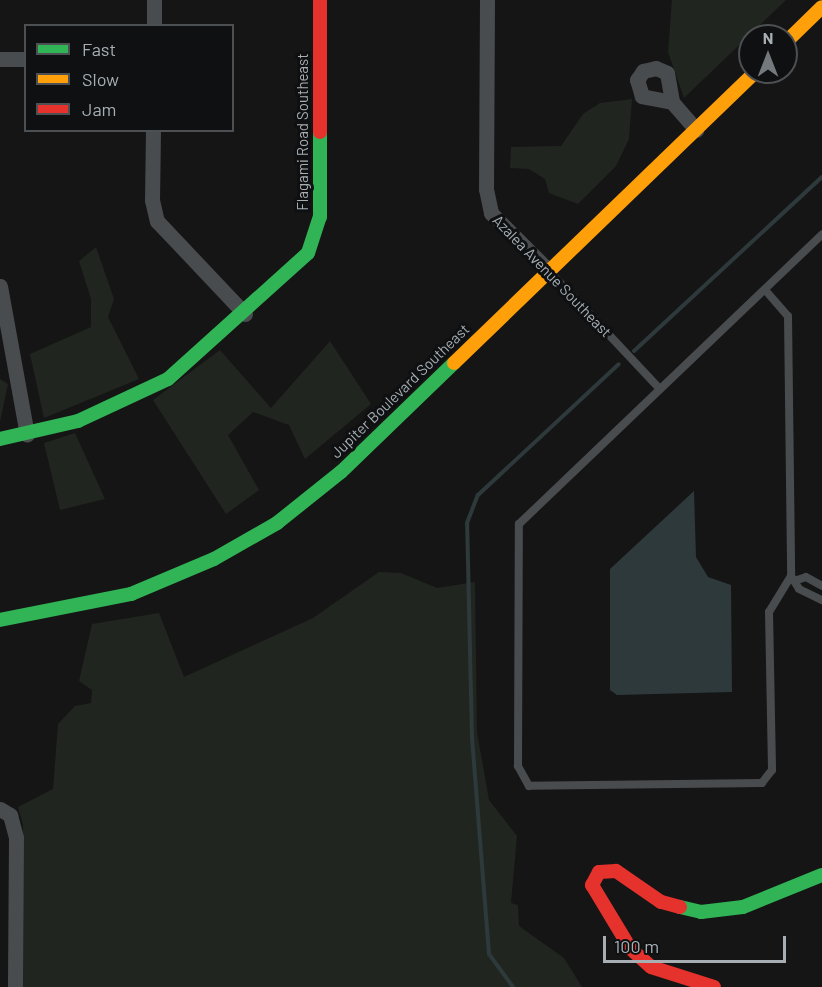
<!DOCTYPE html>
<style>
body{margin:0}
#map{position:relative;width:822px;height:987px;overflow:hidden;background:#151515;font-family:Barlow,sans-serif}
div>[style]{position:absolute}
.green>*{inset:0;background:#20251f}
.water>*{inset:0;background:#2e393b}
.stream>*{height:4px;margin:-2px;padding:0 2px;transform-origin:2px;border-radius:2px;background:#2e393b}
.lane>*{height:8px;margin:-4px;padding:0 4px;transform-origin:4px;border-radius:4px;background:#494c4e}
.street>*{height:15px;margin:-7.5px;padding:0 7.5px;transform-origin:7.5px;border-radius:7.5px;background:#494c4e}
.fast>*{height:14px;margin:-7px;padding:0 7px;transform-origin:7px;border-radius:7px;background:#30b455}
.slow>*{height:14px;margin:-7px;padding:0 7px;transform-origin:7px;border-radius:7px;background:#ff9f0a}
.jam>*{height:14px;margin:-7px;padding:0 7px;transform-origin:7px;border-radius:7px;background:#e5322d}
span{translate:-50% -50%;white-space:nowrap;text-align:center;line-height:1.15;-webkit-text-stroke:6px #0f1011;paint-order:stroke}
.street-label{font-size:15px;color:#a7afb5}
.legend{position:absolute;left:24px;top:24px;width:210px;height:108px;box-sizing:border-box;background:#0f1011;border:2px solid #4c5053;margin:0;padding:8px 10px;list-style:none;font-size:18px;color:#a7afb5}
.legend li{display:flex;align-items:center;gap:12px;height:30px}
.legend b{width:30px;border:2px solid #4c5053}
.north{position:absolute;left:738px;top:24px;width:60px;height:60px;box-sizing:border-box;background:#0f1011;border:2px solid #4c5053;border-radius:50%;rotate:0deg;font-size:16px;font-weight:700;line-height:24px;text-align:center;color:#a7afb5}
.north::after{content:'';display:block;margin:auto;width:21px;height:27px;background:#74797d;clip-path:polygon(50% 0,100% 100%,50% 72%,0 100%)}
.scale{position:absolute;left:603px;top:936px;width:183px;height:27px;box-sizing:border-box;border:3px solid #a7afb5;border-top:0;padding-left:8px;font-size:18px;line-height:21px;white-space:nowrap;color:#a7afb5;-webkit-text-stroke:4px #0f1011;paint-order:stroke}
</style>
<div id="map">
<div class="green">
<div style="clip-path:polygon(672px 0,786px 0,684px 98px,668px 52px)"></div>
<div style="clip-path:polygon(632px 99px,629px 139px,616px 166px,578px 204px,549px 193px,545px 179px,529px 169px,510px 168px,511px 147px,561px 146px,583px 114px,600px 103px)"></div>
<div style="clip-path:polygon(96px 247px,114px 299px,108px 317px,139px 379px,44px 418px,30px 354px,91px 327px,91px 299px,79px 261px)"></div>
<div style="clip-path:polygon(330px 341px,371px 404px,305px 459px,289px 425px,253px 412px,228px 435px,259px 490px,226px 514px,153px 400px,220px 350px,271px 408px)"></div>
<div style="clip-path:polygon(0 379px,8px 384px,0 422px)"></div>
<div style="clip-path:polygon(75px 433px,105px 499px,60px 510px,44px 443px)"></div>
<div style="clip-path:polygon(379px 572px,401px 573px,437px 588px,475px 582px,477px 732px,489px 800px,517px 836px,511px 903px,518px 905px,519px 926px,564px 958px,582px 987px,23px 987px,23px 825px,18px 807px,53px 789px,58px 724px,75px 706px,91px 703px,92px 690px,79px 681px,92px 624px,159px 613px,184px 677px,313px 618px)"></div>
</div>
<div class="water">
<div style="clip-path:polygon(694px 491px,696px 557px,708px 577px,731px 585px,732px 692px,617px 695px,610px 690px,610px 569px)"></div>
</div>
<div class="stream">
<div style="left:634px;top:351px;width:256px;rotate:-42.8deg"></div>
<div style="left:513px;top:987px;width:41px;rotate:-126deg"></div>
<div style="left:489px;top:954px;width:217px;rotate:-94.5deg"></div>
<div style="left:472px;top:738px;width:215px;rotate:-91.3deg"></div>
<div style="left:467px;top:523px;width:30px;rotate:-69deg"></div>
<div style="left:478px;top:495px;width:192px;rotate:-42.9deg"></div>
</div>
<div class="lane">
<div style="left:549px;top:271px;width:162px;rotate:46.8deg"></div>
<div style="left:766px;top:291px;width:33px;rotate:49deg"></div>
<div style="left:788px;top:316px;width:260px;rotate:89.3deg"></div>
<div style="left:791px;top:576px;width:42px;rotate:121.4deg"></div>
<div style="left:769px;top:612px;width:158px;rotate:88.9deg"></div>
<div style="left:772px;top:770px;width:16px;rotate:128deg"></div>
<div style="left:762px;top:783px;width:233px;rotate:179.3deg"></div>
<div style="left:529px;top:786px;width:23px;rotate:-119deg"></div>
<div style="left:518px;top:766px;width:242px;rotate:-89.8deg"></div>
<div style="left:519px;top:524px;width:419px;rotate:-43.7deg"></div>
<div style="left:791px;top:576px;width:15px;rotate:58deg"></div>
<div style="left:799px;top:589px;width:25px;rotate:26deg"></div>
<div style="left:797px;top:580px;width:9px;rotate:-18deg"></div>
<div style="left:806px;top:577px;width:18px;rotate:29deg"></div>
</div>
<div class="street">
<div style="left:487px;top:0;width:189px;rotate:90.3deg"></div>
<div style="left:486px;top:189px;width:25px;rotate:78deg"></div>
<div style="left:491px;top:213px;width:81px;rotate:45deg"></div>
<div style="left:154px;top:26px;width:26px;rotate:-90deg"></div>
<div style="left:0;top:59px;width:26px"></div>
<div style="left:672px;top:102px;width:31px;rotate:-169deg"></div>
<div style="left:642px;top:96px;width:17px;rotate:-107deg"></div>
<div style="left:637px;top:80px;width:11px;rotate:-56deg"></div>
<div style="left:643px;top:71px;width:13px;rotate:-13deg"></div>
<div style="left:656px;top:68px;width:12px;rotate:24deg"></div>
<div style="left:667px;top:73px;width:29px;rotate:80deg"></div>
<div style="left:672px;top:102px;width:37px;rotate:49deg"></div>
<div style="left:153px;top:130px;width:70px;rotate:90.8deg"></div>
<div style="left:152px;top:200px;width:22px;rotate:77deg"></div>
<div style="left:157px;top:221px;width:128px;rotate:46.6deg"></div>
<div style="left:0;top:286px;width:151px;rotate:79.7deg"></div>
<div style="left:0;top:809px;width:12px;rotate:31deg"></div>
<div style="left:10px;top:815px;width:24px;rotate:75deg"></div>
<div style="left:16px;top:838px;width:149px;rotate:90.4deg"></div>
</div>
<div class="fast">
<div style="left:0;top:439px;width:80px;rotate:-13deg"></div>
<div style="left:78px;top:421px;width:99px;rotate:-25deg"></div>
<div style="left:168px;top:379px;width:188px;rotate:-42deg"></div>
<div style="left:308px;top:253px;width:38px;rotate:-72deg"></div>
<div style="left:320px;top:217px;width:85px;rotate:-90deg"></div>
<div style="left:0;top:620px;width:134px;rotate:-11.2deg"></div>
<div style="left:131px;top:594px;width:90px;rotate:-22.9deg"></div>
<div style="left:214px;top:559px;width:73px;rotate:-29.7deg"></div>
<div style="left:277px;top:523px;width:82px;rotate:-38.6deg"></div>
<div style="left:341px;top:472px;width:157px;rotate:-44deg"></div>
<div style="left:680px;top:907px;width:22px;rotate:13deg"></div>
<div style="left:701px;top:912px;width:42px;rotate:-6.8deg"></div>
<div style="left:743px;top:907px;width:85px;rotate:-22.1deg"></div>
</div>
<div class="slow">
<div style="left:786px;top:42px;width:50px;rotate:-44.2deg"></div>
<div style="left:454px;top:363px;width:419px;rotate:-44deg"></div>
</div>
<div class="jam">
<div style="left:320px;top:0;width:132px;rotate:90deg"></div>
<div style="left:680px;top:907px;width:20px;rotate:-165deg"></div>
<div style="left:661px;top:902px;width:55px;rotate:-145.4deg"></div>
<div style="left:616px;top:871px;width:17px;rotate:177deg"></div>
<div style="left:599px;top:872px;width:15px;rotate:118deg"></div>
<div style="left:592px;top:885px;width:74px;rotate:58.9deg"></div>
<div style="left:630px;top:948px;width:28px;rotate:42deg"></div>
<div style="left:651px;top:967px;width:66px;rotate:17.6deg"></div>
</div>
<div class="street-label">
<span style="left:303px;top:132px;rotate:-90deg">Flagami Road Southeast</span>
<span style="left:552px;top:276px;rotate:46deg">Azalea Avenue Southeast</span>
<span style="left:400px;top:391px;rotate:-44deg">Jupiter Boulevard Southeast</span>
</div>
<ul class="legend">
<li><b style="height:8px;background:#30b455"></b>Fast</li>
<li><b style="height:8px;background:#ff9f0a"></b>Slow</li>
<li><b style="height:8px;background:#e5322d"></b>Jam</li>
</ul>
<div class="north">N</div>
<div class="scale">100 m</div>
</div>
